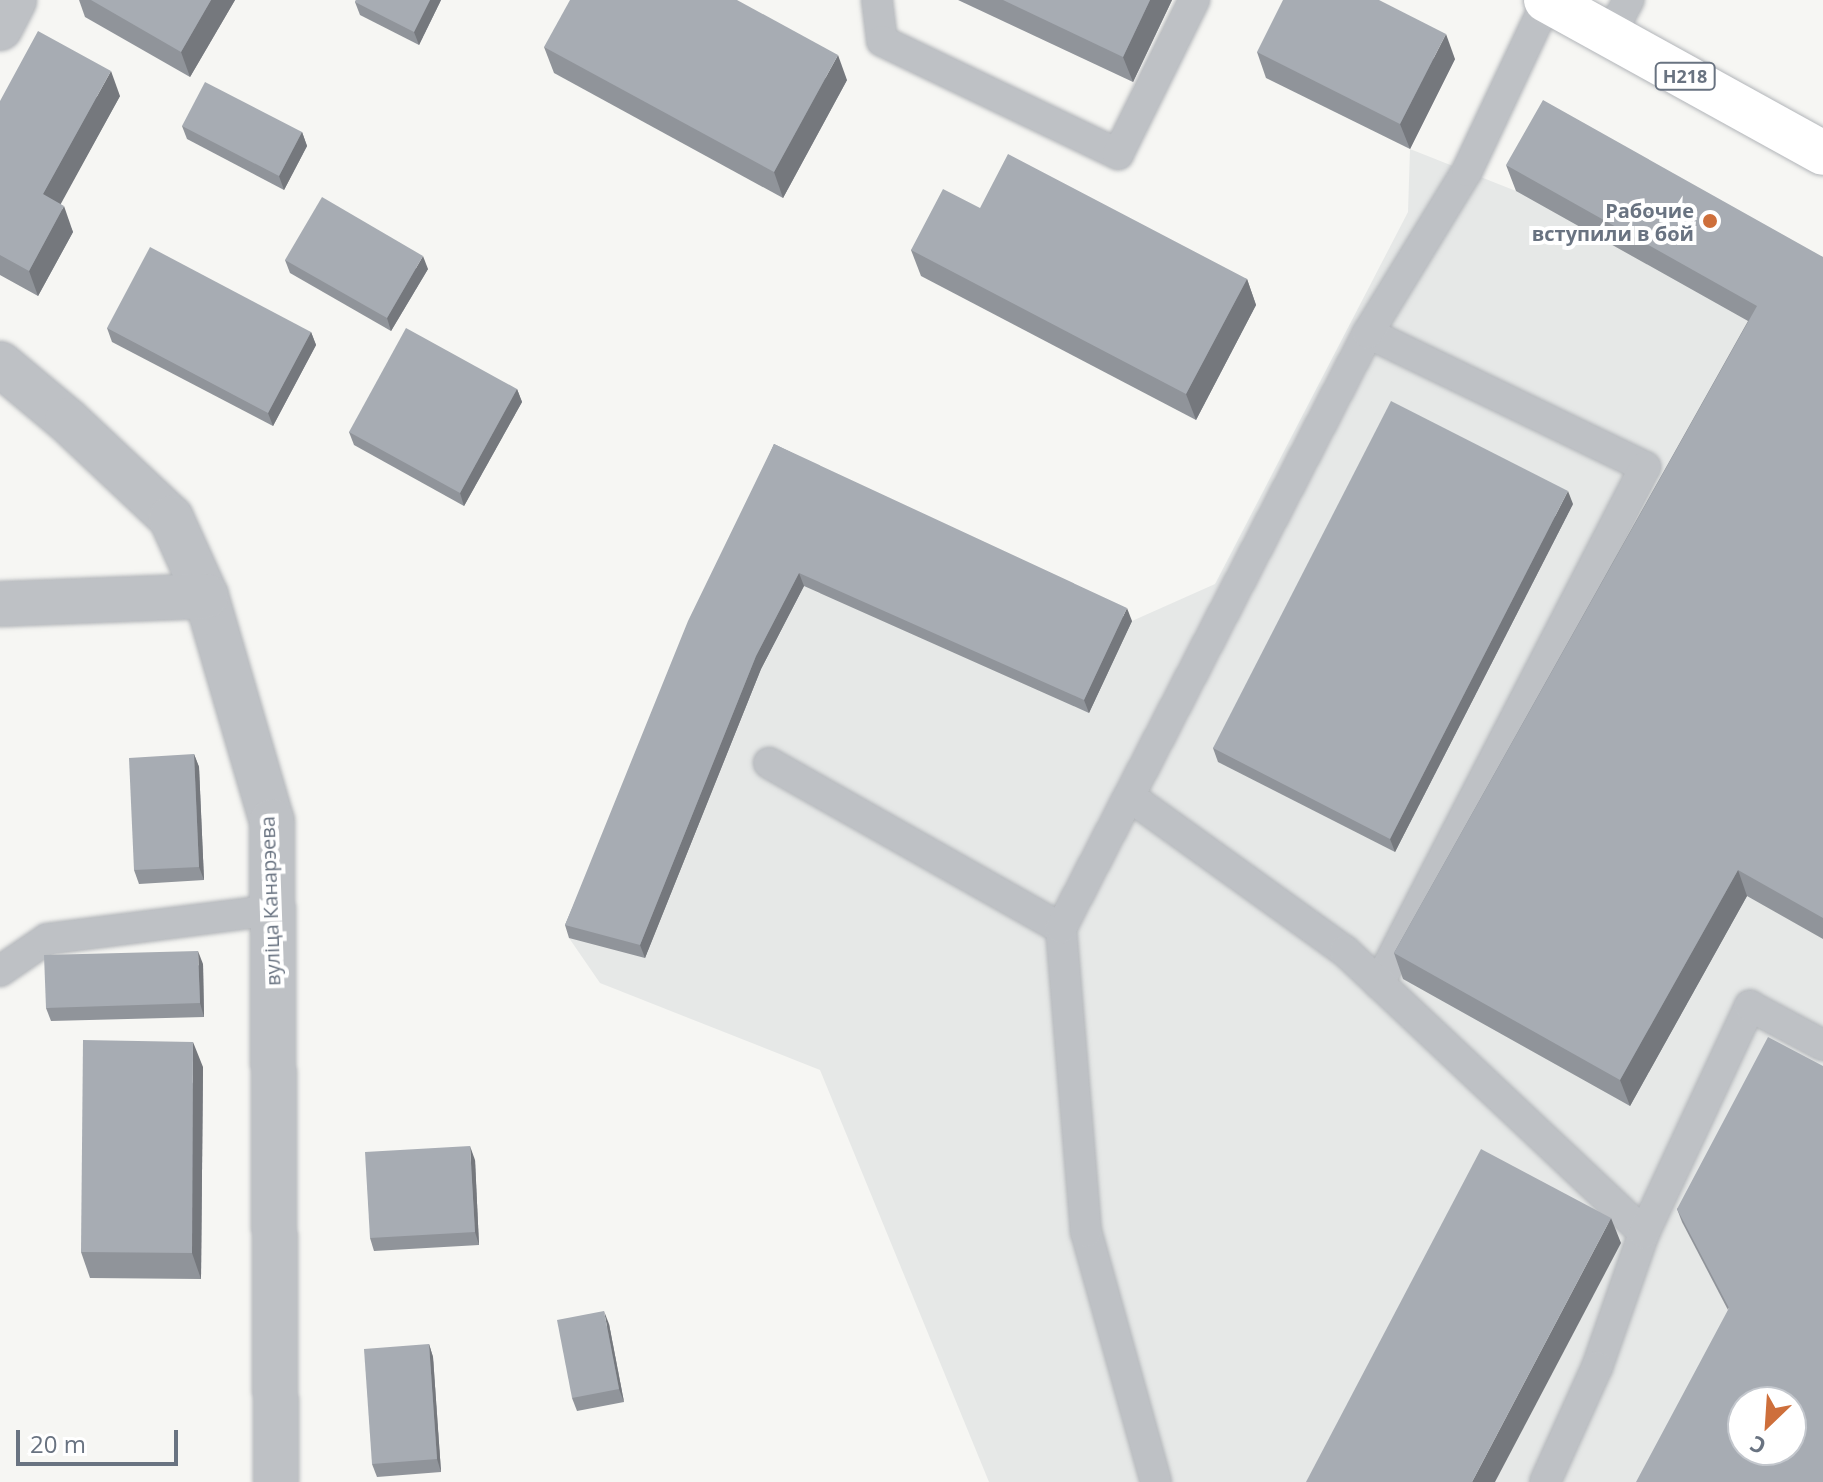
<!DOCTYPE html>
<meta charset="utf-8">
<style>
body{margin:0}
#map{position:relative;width:1823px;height:1482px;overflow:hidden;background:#f6f6f3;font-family:"Open Sans",sans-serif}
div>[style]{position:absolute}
.built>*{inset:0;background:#e6e8e7}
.roads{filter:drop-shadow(0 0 2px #b2b5b9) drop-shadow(0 0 2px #b2b5b9)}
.service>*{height:30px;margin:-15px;padding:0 15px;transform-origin:15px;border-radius:15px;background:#bec1c5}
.minor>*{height:44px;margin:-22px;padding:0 22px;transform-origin:22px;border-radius:22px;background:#bec1c5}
.primary>*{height:44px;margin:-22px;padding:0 22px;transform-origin:22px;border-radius:22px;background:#fff}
.wall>*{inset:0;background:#90949a}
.shaded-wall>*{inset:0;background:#75787d}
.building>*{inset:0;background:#a7acb3}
.dots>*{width:22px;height:22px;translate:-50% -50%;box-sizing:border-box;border:4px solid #fff;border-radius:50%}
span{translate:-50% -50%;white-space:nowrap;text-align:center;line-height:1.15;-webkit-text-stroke:8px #fff;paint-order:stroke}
.shield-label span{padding:2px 6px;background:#fff;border:2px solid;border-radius:6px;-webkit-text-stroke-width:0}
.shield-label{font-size:18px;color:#697381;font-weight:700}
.poi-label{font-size:20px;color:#697381;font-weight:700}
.right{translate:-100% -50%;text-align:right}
.street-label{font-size:20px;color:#697381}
.north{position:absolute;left:1727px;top:1386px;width:80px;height:80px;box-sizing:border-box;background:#fff;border:2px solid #c3c7cd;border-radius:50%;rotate:205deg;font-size:22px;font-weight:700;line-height:32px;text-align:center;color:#697381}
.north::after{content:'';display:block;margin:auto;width:28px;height:36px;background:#ce6f3b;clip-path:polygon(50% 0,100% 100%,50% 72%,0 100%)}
.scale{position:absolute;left:16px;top:1430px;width:162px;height:36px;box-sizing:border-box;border:4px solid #697381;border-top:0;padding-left:10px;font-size:24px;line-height:28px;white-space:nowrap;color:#697381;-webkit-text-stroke:6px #fff;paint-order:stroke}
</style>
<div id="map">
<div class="built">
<div style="clip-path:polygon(evenodd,1552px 125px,1823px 277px,1823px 1482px,989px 1482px,820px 1070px,600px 983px,569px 938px,693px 633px,778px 457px,1132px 621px,1215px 584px,1408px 212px,1410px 149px,1516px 191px,1552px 125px,1743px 1402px,1791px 1402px,1791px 1450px,1743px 1450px,1743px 1402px)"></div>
</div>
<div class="roads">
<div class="service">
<div style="left:877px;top:0;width:41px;rotate:83deg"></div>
<div style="left:882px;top:41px;width:262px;rotate:25.6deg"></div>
<div style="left:1118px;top:154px;width:172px;rotate:-63.7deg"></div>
<div style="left:1610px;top:35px;width:40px;rotate:-62deg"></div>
<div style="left:1368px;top:333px;width:308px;rotate:25.8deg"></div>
<div style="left:1645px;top:467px;width:581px;rotate:117.27deg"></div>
<div style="left:769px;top:763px;width:335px;rotate:29.5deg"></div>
<div style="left:1129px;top:796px;width:266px;rotate:35.7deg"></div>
<div style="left:1345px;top:951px;width:411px;rotate:43.3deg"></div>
<div style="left:1644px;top:1233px;width:142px;rotate:109.3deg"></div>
<div style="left:1597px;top:1367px;width:126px;rotate:114.3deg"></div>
<div style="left:0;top:971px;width:57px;rotate:-34.2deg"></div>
<div style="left:47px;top:939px;width:227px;rotate:-7.3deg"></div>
<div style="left:1644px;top:1233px;width:251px;rotate:-65deg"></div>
<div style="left:1750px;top:1006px;width:83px;rotate:28.1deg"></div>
<div style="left:1156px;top:1482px;width:260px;rotate:-105.6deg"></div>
<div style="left:1086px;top:1232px;width:305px;rotate:-94.7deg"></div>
<div style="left:1061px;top:928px;width:670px;rotate:-62.71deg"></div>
<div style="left:1368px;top:333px;width:190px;rotate:-58.6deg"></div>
<div style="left:1467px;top:171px;width:188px;rotate:-64.8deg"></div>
</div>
<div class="minor">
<div style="left:0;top:28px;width:31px;rotate:-63deg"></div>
<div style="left:0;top:364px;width:87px;rotate:39.9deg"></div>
<div style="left:67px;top:420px;width:143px;rotate:43.3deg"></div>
<div style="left:171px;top:518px;width:85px;rotate:65.8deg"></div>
<div style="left:206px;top:596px;width:234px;rotate:73.7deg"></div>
<div style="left:272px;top:821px;width:661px;rotate:89.65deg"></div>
<div style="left:0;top:604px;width:206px;rotate:-2.2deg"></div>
</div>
<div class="primary">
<div style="left:1546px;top:0;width:316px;rotate:28.9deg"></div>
</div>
</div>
<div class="wall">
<div style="clip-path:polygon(79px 0,235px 0,190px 77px,85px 17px)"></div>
<div style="clip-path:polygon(356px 0,441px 0,419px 45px,360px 15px,355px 2px)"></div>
<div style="clip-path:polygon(958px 0,1172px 0,1133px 82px)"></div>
<div style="clip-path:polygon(544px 47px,847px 80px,783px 198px,554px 73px)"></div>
<div style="clip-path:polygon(1257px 52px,1455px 59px,1410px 149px,1266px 78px)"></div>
<div style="clip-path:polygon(120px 96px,60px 204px,73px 232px,38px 296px,0 275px,0 101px)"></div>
<div style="clip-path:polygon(182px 126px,302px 132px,307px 146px,284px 190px,187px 139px)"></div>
<div style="clip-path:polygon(1506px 165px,1823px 257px,1823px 939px,1747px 896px,1630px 1106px,1403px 979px,1394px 953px,1748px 321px,1516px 191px)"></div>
<div style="clip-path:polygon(980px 208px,1247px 279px,1256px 305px,1196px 420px,921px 276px,911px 250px)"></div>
<div style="clip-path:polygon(285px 260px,428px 269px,391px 331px,290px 273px)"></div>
<div style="clip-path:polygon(107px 328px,311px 332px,316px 345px,273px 426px,112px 342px)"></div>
<div style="clip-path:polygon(517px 389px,522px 402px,464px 506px,354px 445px,349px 432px)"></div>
<div style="clip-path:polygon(774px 444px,1132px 621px,1089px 713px,804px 586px,761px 669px,645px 958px,569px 938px,565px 925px)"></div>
<div style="clip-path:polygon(1573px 504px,1395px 852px,1218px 762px,1213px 748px)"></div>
<div style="clip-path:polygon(194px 754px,199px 767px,204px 880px,139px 884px,134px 870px)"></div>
<div style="clip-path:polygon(203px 964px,204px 1017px,51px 1021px,46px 1008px)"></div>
<div style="clip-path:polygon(1823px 1066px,1728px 1310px,1682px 1222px,1677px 1209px)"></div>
<div style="clip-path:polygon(203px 1067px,201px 1279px,90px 1278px,81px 1252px)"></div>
<div style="clip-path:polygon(475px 1160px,479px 1245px,374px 1251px,370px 1238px)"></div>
<div style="clip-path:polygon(609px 1324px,624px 1402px,577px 1411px,572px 1398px)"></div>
<div style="clip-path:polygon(429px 1344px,433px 1357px,441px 1472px,377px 1477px,372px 1464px)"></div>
</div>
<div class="shaded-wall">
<div style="clip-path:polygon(211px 0,235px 0,190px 77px,181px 52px)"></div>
<div style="clip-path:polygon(430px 0,441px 0,419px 45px,414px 32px)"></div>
<div style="clip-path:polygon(1150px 0,1172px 0,1133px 82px,1123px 57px)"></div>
<div style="clip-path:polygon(1446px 34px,1455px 59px,1410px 149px,1400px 124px)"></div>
<div style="clip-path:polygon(838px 55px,847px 80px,783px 198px,774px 172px)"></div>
<div style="clip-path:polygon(111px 71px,120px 96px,52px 220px,43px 194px)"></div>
<div style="clip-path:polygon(302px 132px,307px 146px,284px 190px,279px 176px)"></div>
<div style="clip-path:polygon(64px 206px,73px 232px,38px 296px,29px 271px)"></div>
<div style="clip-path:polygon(423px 256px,428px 269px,391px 331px,387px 318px)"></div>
<div style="clip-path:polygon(1247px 279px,1256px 305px,1196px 420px,1186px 394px)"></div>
<div style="clip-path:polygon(311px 332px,316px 345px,273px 426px,268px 413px)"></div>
<div style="clip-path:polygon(517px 389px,522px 402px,464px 506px,460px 493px)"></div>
<div style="clip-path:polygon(1568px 491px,1573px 504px,1395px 852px,1390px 839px)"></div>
<div style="clip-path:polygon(799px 573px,804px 586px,761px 669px,645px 958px,640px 945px,756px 656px)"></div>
<div style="clip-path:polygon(1127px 608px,1132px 621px,1089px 713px,1084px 700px)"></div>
<div style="clip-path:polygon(194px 754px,199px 767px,204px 880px,199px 867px)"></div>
<div style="clip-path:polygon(1738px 870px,1747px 896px,1630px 1106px,1620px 1080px)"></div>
<div style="clip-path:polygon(198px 951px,203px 964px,204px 1017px,200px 1003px)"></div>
<div style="clip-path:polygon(193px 1042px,203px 1067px,201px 1279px,192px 1253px)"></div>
<div style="clip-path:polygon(470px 1146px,475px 1160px,479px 1245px,475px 1232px)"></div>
<div style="clip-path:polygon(1611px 1218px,1621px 1243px,1495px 1482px,1472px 1482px)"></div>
<div style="clip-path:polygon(604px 1311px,609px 1324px,624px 1402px,619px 1389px)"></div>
<div style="clip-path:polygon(429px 1344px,433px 1357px,441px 1472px,437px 1459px)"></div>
</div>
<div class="building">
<div style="clip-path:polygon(91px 0,211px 0,181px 52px)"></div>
<div style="clip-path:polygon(356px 0,430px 0,414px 32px,355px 2px)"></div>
<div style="clip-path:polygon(570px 0,737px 0,838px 55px,774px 172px,544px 47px)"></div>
<div style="clip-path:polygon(1003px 0,1150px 0,1123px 57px)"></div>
<div style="clip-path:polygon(1283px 0,1379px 0,1446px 34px,1400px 124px,1257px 52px)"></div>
<div style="clip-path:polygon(38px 31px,111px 71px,43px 194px,64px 206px,29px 271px,0 255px,0 101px)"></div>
<div style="clip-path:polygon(205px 82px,302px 132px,279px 176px,182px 126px)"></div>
<div style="clip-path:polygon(1543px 100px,1823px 257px,1823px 918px,1738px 870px,1620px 1080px,1394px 953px,1757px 306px,1506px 165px)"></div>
<div style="clip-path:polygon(1008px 154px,1247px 279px,1186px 394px,911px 250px,943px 189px,980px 208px)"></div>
<div style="clip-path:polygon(322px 197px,423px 256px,387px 318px,285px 260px)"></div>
<div style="clip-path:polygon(150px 247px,311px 332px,268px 413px,107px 328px)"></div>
<div style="clip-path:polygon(406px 328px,517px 389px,460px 493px,349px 432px)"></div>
<div style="clip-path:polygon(1391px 401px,1568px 491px,1390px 839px,1213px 748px)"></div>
<div style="clip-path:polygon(774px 444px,1127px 608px,1084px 700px,799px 573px,756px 656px,640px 945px,565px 925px,688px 621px)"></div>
<div style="clip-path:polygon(194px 754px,199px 867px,134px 870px,129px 758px)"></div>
<div style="clip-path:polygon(198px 951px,200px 1003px,46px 1008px,44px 955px)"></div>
<div style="clip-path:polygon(evenodd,1768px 1037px,1823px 1066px,1823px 1482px,1636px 1482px,1729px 1308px,1677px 1209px,1768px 1037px,1743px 1402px,1791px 1402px,1791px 1450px,1743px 1450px,1743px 1402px)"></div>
<div style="clip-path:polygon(83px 1040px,193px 1042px,192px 1253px,81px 1252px)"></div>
<div style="clip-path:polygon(470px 1146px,475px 1232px,370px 1238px,365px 1152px)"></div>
<div style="clip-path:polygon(1481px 1149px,1611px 1218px,1472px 1482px,1306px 1482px)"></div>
<div style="clip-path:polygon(604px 1311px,619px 1389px,572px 1398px,557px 1320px)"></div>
<div style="clip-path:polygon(429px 1344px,437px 1459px,372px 1464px,364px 1349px)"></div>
</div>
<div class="dots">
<div style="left:1710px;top:221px;background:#ce6f3b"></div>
</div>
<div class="shield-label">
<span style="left:1685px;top:76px">Н218</span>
</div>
<div class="poi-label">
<span class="right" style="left:1694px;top:222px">Рабочие<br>вступили в бой</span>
</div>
<div class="street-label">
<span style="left:270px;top:901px;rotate:-92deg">вуліца Канарэева</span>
</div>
<div class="north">С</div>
<div class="scale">20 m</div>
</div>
